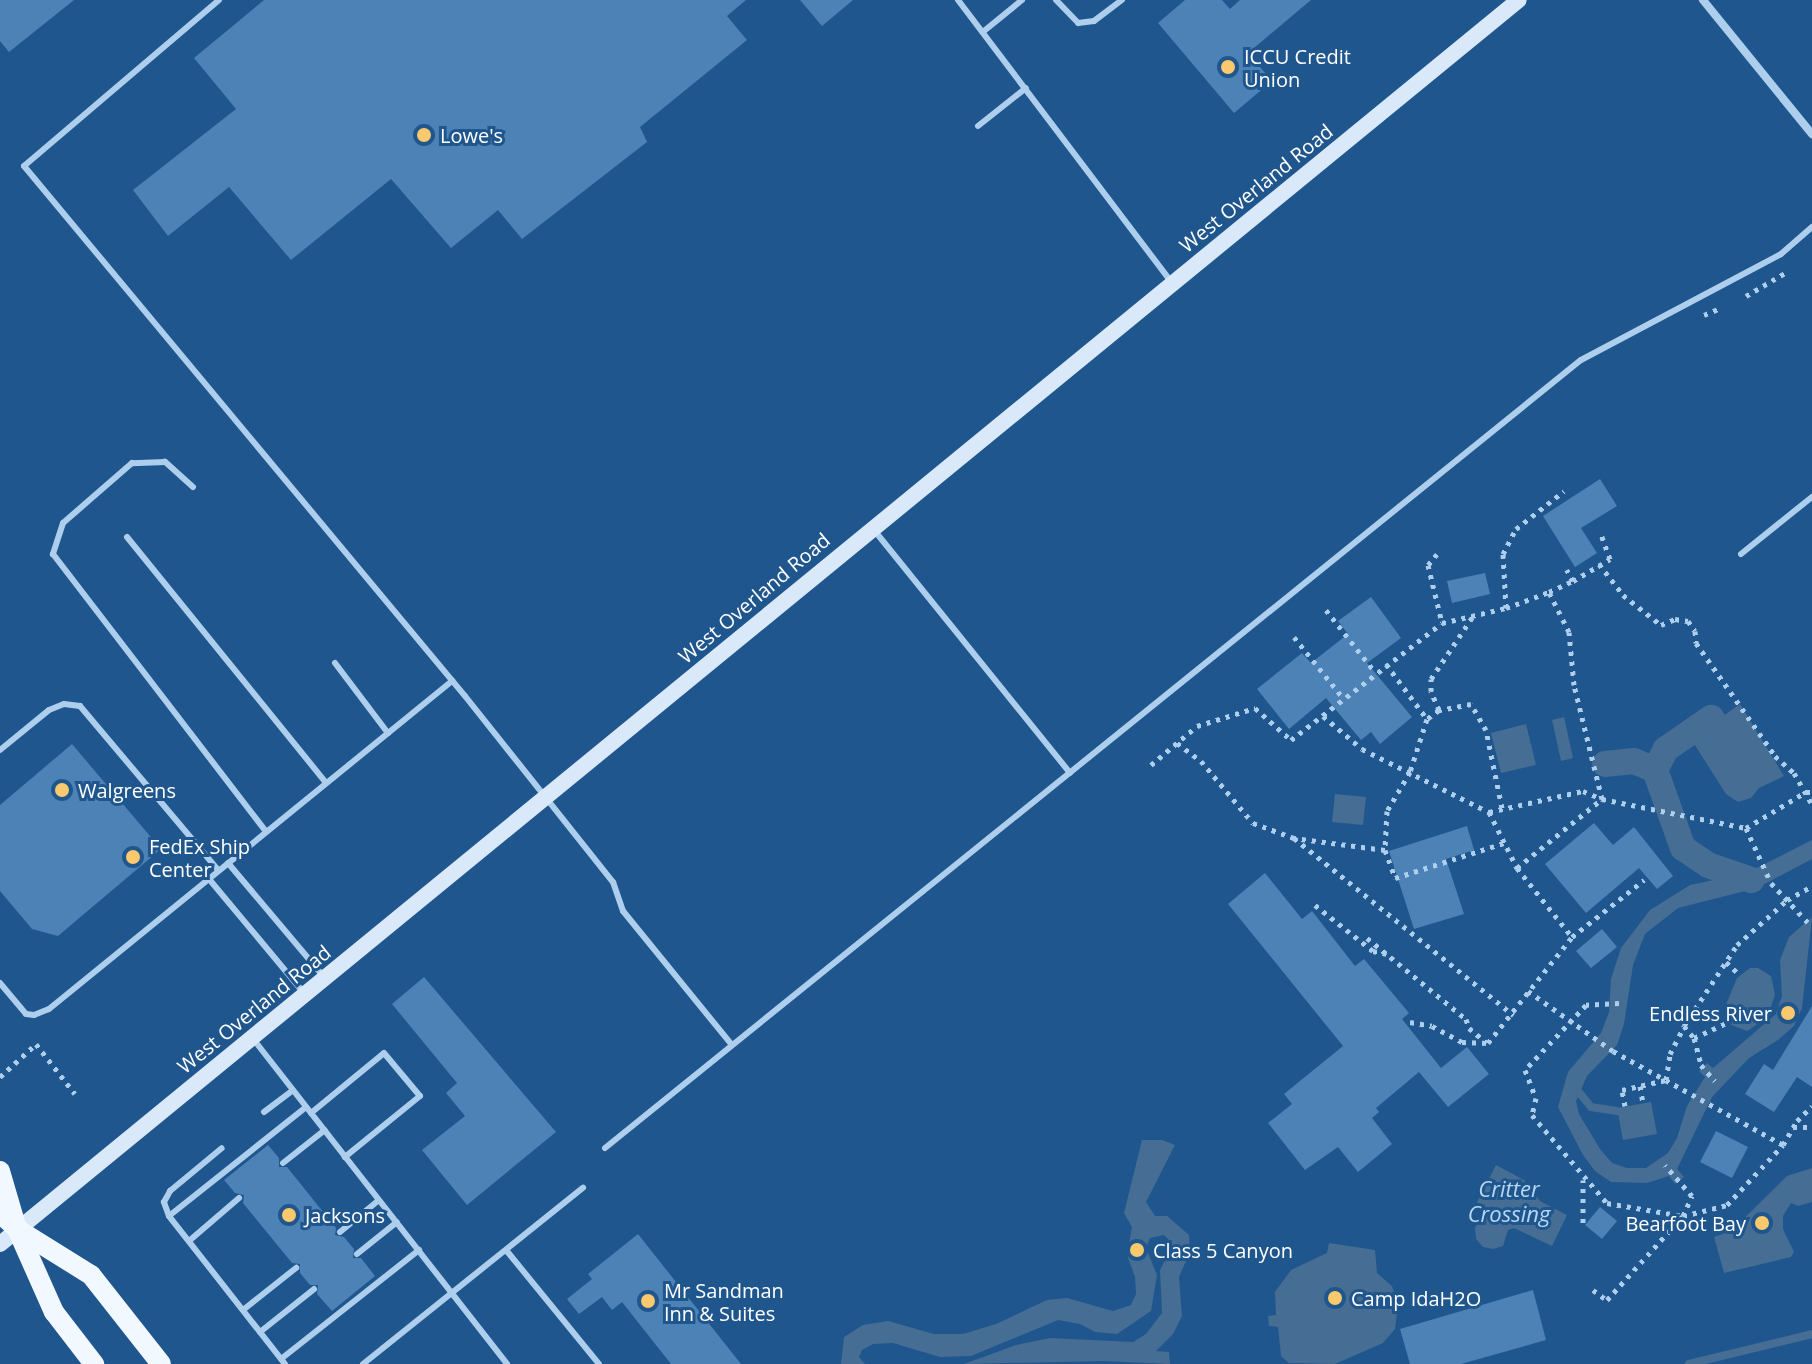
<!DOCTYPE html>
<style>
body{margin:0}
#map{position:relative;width:1812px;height:1364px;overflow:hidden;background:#1f568d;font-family:"Open Sans",sans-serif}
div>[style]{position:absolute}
.water>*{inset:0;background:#466d94}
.stream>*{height:8px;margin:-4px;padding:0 4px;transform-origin:4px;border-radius:4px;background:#466d94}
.canal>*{height:26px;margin:-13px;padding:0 13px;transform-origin:13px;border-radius:13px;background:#466d94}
.building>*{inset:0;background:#4c82b6}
.path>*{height:5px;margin-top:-2.5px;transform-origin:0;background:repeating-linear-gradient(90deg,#adceec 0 4px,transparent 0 10px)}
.lane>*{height:6px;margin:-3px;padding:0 3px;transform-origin:3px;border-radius:3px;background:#adceec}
.street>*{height:8px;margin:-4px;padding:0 4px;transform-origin:4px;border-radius:4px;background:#adceec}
.secondary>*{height:16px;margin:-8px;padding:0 8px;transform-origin:8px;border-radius:8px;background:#d9e9f9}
.primary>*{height:20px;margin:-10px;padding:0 10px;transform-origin:10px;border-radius:10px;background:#f2f8ff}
.dots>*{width:22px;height:22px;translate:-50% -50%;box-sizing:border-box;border:4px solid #1f568d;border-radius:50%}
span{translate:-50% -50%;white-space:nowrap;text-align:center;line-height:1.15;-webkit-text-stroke:6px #1f568d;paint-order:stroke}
.poi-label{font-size:20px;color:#fff}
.left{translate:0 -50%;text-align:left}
.right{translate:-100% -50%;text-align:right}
.street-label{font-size:20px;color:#fff}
.water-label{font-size:22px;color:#b8d7f3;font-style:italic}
</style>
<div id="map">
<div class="water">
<div style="clip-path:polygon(1740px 704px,1784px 776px,1759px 788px,1751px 798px,1738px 802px,1726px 794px,1691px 739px)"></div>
<div style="clip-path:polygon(1564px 717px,1573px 758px,1561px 761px,1552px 720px)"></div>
<div style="clip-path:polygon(1526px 724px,1536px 765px,1501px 773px,1491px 733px)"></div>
<div style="clip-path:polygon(1335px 794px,1366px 797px,1363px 825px,1332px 822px)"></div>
<div style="clip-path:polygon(1812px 840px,1812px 859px,1757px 888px,1678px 908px,1645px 934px,1633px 965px,1624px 1024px,1617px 1045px,1587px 1076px,1576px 1101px,1579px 1114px,1600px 1149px,1612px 1163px,1627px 1168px,1646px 1168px,1668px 1153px,1677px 1138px,1687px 1106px,1705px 1077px,1699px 1071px,1707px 1063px,1713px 1068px,1776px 1014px,1782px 996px,1780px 960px,1789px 937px,1812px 917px,1802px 1008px,1794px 1026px,1778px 1040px,1749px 1058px,1712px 1097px,1677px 1169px,1684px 1177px,1675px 1184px,1669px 1176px,1647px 1183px,1611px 1182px,1595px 1171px,1583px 1155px,1558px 1107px,1568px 1072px,1601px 1033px,1609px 1012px,1611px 979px,1621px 948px,1650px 910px,1690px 885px,1747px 873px)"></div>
<div style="clip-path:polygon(1750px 968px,1758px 968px,1771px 976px,1775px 994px,1768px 1017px,1747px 1031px,1731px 1025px,1725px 1007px,1737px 978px)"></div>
<div style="clip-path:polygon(1651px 1102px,1657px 1134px,1623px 1140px,1617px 1108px)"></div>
<div style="clip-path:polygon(1142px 1140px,1162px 1140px,1175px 1145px,1146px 1202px,1155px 1216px,1167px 1216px,1189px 1235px,1190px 1252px,1179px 1277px,1182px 1316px,1173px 1334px,1156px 1351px,1169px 1352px,1170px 1364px,1104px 1361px,964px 1364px,1016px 1345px,1050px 1338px,1133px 1342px,1146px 1334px,1162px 1313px,1160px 1270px,1171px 1249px,1171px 1242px,1164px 1235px,1150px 1238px,1146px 1248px,1157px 1275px,1151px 1311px,1117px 1334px,1095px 1332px,1080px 1324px,1058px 1320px,971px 1356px,940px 1357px,893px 1343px,873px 1344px,862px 1350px,859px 1357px,865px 1364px,841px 1364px,844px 1337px,863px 1325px,888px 1321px,934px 1334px,963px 1334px,996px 1324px,1047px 1300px,1067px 1298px,1113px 1311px,1131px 1305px,1136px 1294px,1135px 1277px,1127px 1255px,1132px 1227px,1124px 1213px)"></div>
<div style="clip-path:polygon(1496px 1165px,1524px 1180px,1540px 1201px,1567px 1215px,1552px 1246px,1514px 1228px,1508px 1230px,1503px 1246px,1493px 1249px,1483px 1247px,1476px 1239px,1475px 1228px,1481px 1219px,1490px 1216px,1475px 1206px)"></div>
<div style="clip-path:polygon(1812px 1168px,1812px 1202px,1798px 1206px,1791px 1203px,1783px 1216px,1783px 1229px,1794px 1252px,1791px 1257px,1724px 1273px,1714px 1237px,1731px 1231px,1787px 1176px)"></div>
<div style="clip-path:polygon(1329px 1243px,1375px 1250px,1377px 1273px,1392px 1286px,1398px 1305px,1395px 1329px,1383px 1343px,1335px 1364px,1289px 1363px,1281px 1356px,1278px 1327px,1269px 1326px,1268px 1316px,1276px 1315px,1275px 1292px,1291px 1270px,1327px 1253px)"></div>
</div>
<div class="stream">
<div style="left:1574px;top:1086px;width:27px;rotate:51deg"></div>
<div style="left:1591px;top:1107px;width:26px;rotate:9deg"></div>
<div style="left:1689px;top:1364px;width:127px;rotate:-13.7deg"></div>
</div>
<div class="canal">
<div style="left:1733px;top:749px;width:38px;rotate:-125deg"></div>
<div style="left:1711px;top:718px;width:55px;rotate:145.4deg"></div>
<div style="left:1666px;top:749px;width:24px;rotate:118deg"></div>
<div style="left:1655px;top:770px;width:83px;rotate:70.3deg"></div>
<div style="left:1683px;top:848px;width:30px;rotate:34deg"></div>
<div style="left:1708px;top:865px;width:46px;rotate:19.2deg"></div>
<div style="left:1605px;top:764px;width:29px;rotate:-6deg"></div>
<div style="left:1634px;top:761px;width:23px;rotate:23deg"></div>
</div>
<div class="building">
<div style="clip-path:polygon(0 0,74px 0,9px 52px,0 41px)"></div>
<div style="clip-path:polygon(264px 0,746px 0,727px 16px,747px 40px,640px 127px,647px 142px,522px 239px,498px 210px,451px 248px,391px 179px,291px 260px,229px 187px,168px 236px,133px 190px,236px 109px,194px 58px)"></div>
<div style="clip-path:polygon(800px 0,853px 0,822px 26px)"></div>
<div style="clip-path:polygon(1185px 0,1222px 0,1230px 9px,1240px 0,1311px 0,1248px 53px,1272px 81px,1234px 113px,1158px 23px)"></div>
<div style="clip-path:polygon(1600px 479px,1617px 506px,1581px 528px,1597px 553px,1575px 567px,1543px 516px)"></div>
<div style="clip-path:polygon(1485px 573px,1490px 594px,1452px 603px,1447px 581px)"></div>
<div style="clip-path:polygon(1371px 597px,1401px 638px,1367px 663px,1412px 717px,1380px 744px,1371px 732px,1361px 740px,1326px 698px,1289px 729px,1257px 689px,1302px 653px,1311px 663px,1348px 634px,1338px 621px)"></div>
<div style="clip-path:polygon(72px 744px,161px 849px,58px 936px,32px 929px,0 891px,0 805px)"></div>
<div style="clip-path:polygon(1594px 823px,1613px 845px,1634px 827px,1673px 876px,1657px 889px,1639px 868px,1586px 913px,1545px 864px)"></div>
<div style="clip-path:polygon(1467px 826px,1474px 850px,1446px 859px,1464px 914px,1414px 929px,1389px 851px)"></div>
<div style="clip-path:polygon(1265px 873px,1302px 919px,1312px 911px,1355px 966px,1364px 959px,1409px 1013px,1402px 1019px,1441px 1068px,1467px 1047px,1489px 1074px,1448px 1107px,1419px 1072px,1376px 1108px,1379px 1112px,1372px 1118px,1392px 1144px,1358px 1172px,1338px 1147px,1305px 1170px,1268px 1123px,1292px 1104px,1284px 1094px,1343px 1046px,1228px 904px)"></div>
<div style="clip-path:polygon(1602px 929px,1617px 947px,1591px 968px,1576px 951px)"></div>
<div style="clip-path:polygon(424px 977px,556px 1132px,467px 1205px,422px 1150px,465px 1116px,446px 1093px,457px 1083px,392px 1004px)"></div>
<div style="clip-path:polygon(1812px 1006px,1812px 1087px,1797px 1077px,1774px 1112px,1745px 1094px,1764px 1064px,1773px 1070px)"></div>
<div style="clip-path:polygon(1716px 1131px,1748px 1147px,1732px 1178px,1700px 1162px)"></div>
<div style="clip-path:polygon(268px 1145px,279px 1158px,279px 1167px,287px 1167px,336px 1228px,335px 1235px,344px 1237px,354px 1249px,353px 1258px,361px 1258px,375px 1276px,332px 1311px,317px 1294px,318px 1285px,310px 1285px,300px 1273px,300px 1264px,292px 1263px,243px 1203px,244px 1195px,235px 1193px,224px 1180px)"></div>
<div style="clip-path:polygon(1600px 1207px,1617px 1221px,1602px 1239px,1585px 1225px)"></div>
<div style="clip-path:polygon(638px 1234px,741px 1364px,671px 1364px,622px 1302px,612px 1310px,602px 1297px,579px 1314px,567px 1299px,592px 1279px,588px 1274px)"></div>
<div style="clip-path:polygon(1533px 1290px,1546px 1340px,1461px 1364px,1410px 1364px,1400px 1329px)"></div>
</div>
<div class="path">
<div style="left:1746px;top:296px;width:45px;rotate:-30.5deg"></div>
<div style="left:1704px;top:315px;width:15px;rotate:-23deg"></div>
<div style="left:1437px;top:554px;width:14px;rotate:129deg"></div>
<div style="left:1428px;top:565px;width:60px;rotate:76.4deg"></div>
<div style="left:1599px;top:564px;width:39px;rotate:52deg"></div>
<div style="left:1623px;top:595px;width:48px;rotate:38.3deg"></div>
<div style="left:1661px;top:625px;width:15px;rotate:-23deg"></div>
<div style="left:1675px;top:619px;width:13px;rotate:9deg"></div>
<div style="left:1688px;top:621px;width:12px;rotate:55deg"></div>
<div style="left:1695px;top:631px;width:12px;rotate:85deg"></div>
<div style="left:1696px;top:643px;width:138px;rotate:55deg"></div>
<div style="left:1775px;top:756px;width:25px;rotate:42deg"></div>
<div style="left:1794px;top:773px;width:36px;rotate:60deg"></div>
<div style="left:1573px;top:581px;width:43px;rotate:-30.7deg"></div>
<div style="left:1610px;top:559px;width:27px;rotate:-110deg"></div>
<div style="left:1506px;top:608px;width:54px;rotate:-93.2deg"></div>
<div style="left:1503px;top:554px;width:28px;rotate:-63deg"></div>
<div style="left:1516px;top:529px;width:61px;rotate:-38.4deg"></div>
<div style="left:1326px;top:610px;width:79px;rotate:51.7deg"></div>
<div style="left:1294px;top:637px;width:78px;rotate:51.2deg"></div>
<div style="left:1386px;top:664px;width:69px;rotate:53.3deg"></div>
<div style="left:1439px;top:710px;width:21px;rotate:-113deg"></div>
<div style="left:1431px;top:691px;width:12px;rotate:-90deg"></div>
<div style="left:1431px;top:679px;width:76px;rotate:-56.3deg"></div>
<div style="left:1323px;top:716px;width:51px;rotate:40.2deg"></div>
<div style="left:1362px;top:749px;width:142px;rotate:26.4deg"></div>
<div style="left:1489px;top:812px;width:63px;rotate:63.4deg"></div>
<div style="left:1517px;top:868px;width:88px;rotate:51.4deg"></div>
<div style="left:1177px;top:743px;width:30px;rotate:37deg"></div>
<div style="left:1201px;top:761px;width:81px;rotate:50deg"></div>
<div style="left:1253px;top:823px;width:44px;rotate:20.1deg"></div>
<div style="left:1151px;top:765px;width:60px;rotate:-40.3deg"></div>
<div style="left:1197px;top:726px;width:61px;rotate:-17.2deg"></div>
<div style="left:1255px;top:708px;width:48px;rotate:41.6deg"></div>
<div style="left:1291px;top:740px;width:191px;rotate:-37.8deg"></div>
<div style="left:1442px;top:623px;width:66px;rotate:-13.2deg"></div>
<div style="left:1506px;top:608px;width:46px;rotate:-20.4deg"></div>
<div style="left:1549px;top:592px;width:26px;rotate:-25deg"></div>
<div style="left:1573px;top:581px;width:13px;rotate:-119deg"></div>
<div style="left:1502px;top:808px;width:80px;rotate:-101.6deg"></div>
<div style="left:1486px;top:730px;width:30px;rotate:-120deg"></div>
<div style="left:1471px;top:704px;width:33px;rotate:169deg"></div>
<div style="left:1439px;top:710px;width:15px;rotate:143deg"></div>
<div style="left:1427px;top:719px;width:56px;rotate:107.8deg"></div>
<div style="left:1410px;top:772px;width:45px;rotate:120.5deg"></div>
<div style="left:1387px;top:811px;width:39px;rotate:93deg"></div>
<div style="left:1385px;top:850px;width:92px;rotate:-172.5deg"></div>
<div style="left:1294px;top:838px;width:282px;rotate:38.9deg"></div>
<div style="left:1489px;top:812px;width:96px;rotate:-12.6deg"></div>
<div style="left:1583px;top:791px;width:21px;rotate:23deg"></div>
<div style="left:1602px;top:799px;width:147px;rotate:11.4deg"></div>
<div style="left:1746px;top:828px;width:70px;rotate:-31deg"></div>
<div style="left:1806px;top:792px;width:6px"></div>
<div style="left:1746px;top:828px;width:60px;rotate:65.6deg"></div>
<div style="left:1771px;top:883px;width:60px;rotate:47deg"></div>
<div style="left:1385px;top:850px;width:30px;rotate:70deg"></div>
<div style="left:1395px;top:878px;width:114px;rotate:-17.8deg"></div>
<div style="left:1517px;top:868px;width:109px;rotate:-39.1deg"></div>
<div style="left:1602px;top:799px;width:117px;rotate:-103.8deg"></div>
<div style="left:1574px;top:685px;width:53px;rotate:-95.4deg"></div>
<div style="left:1569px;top:632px;width:45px;rotate:-116.6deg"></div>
<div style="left:1315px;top:905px;width:74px;rotate:38.4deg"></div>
<div style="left:1373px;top:951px;width:14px;rotate:12deg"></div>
<div style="left:1367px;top:938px;width:128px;rotate:39.3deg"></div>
<div style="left:1466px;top:1019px;width:9px;rotate:72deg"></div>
<div style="left:1469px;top:1028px;width:23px;rotate:40deg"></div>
<div style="left:1726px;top:962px;width:19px;rotate:43deg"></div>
<div style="left:1528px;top:991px;width:104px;rotate:35.2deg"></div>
<div style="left:1613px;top:1051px;width:194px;rotate:28.9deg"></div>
<div style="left:1619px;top:1003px;width:33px;rotate:177deg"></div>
<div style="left:1586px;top:1005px;width:89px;rotate:133.2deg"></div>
<div style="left:1525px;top:1070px;width:30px;rotate:69deg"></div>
<div style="left:1536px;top:1098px;width:17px;rotate:103deg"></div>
<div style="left:1532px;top:1115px;width:116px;rotate:49.6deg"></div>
<div style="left:1607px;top:1203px;width:77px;rotate:9.7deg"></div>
<div style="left:1683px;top:1216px;width:45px;rotate:-14deg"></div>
<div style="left:1727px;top:1205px;width:82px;rotate:-47deg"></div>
<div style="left:1783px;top:1145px;width:28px;rotate:-60deg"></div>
<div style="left:1797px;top:1121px;width:21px;rotate:-45deg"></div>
<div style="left:1410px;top:1022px;width:22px;rotate:10deg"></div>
<div style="left:1432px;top:1026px;width:34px;rotate:28deg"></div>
<div style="left:1462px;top:1042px;width:26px;rotate:2deg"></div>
<div style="left:1488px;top:1043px;width:135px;rotate:-51.6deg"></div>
<div style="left:1572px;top:937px;width:92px;rotate:-38.4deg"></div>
<div style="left:1684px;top:1026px;width:16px;rotate:50deg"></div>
<div style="left:1694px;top:1038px;width:28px;rotate:75deg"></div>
<div style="left:1701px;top:1065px;width:21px;rotate:49deg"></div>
<div style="left:1694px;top:1038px;width:38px;rotate:-25deg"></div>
<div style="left:0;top:1077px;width:49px;rotate:-42.5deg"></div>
<div style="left:36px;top:1044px;width:63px;rotate:52deg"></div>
<div style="left:1640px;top:1086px;width:17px;rotate:80deg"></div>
<div style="left:1625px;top:1106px;width:16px;rotate:-101deg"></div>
<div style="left:1622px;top:1090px;width:45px;rotate:-12.8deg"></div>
<div style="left:1666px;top:1080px;width:26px;rotate:-81deg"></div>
<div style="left:1670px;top:1054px;width:31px;rotate:-63deg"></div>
<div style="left:1684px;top:1026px;width:97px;rotate:-56.8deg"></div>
<div style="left:1737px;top:945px;width:67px;rotate:-42deg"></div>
<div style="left:1787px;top:900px;width:29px;rotate:-29deg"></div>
<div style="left:1793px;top:1127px;width:19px"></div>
<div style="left:1583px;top:1223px;width:43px;rotate:-90deg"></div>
<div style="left:1593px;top:1290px;width:17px;rotate:36deg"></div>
<div style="left:1607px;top:1300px;width:113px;rotate:-47.9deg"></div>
<div style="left:1683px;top:1216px;width:22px;rotate:-66deg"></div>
<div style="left:1692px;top:1196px;width:41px;rotate:-131.1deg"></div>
</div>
<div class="lane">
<div style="left:219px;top:0;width:256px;rotate:139.6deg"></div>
<div style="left:24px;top:166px;width:689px;rotate:50.24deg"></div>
<div style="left:465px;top:696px;width:238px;rotate:51.5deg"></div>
<div style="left:613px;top:882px;width:31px;rotate:71deg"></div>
<div style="left:623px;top:911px;width:171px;rotate:50.9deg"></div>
<div style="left:958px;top:0;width:355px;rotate:52.9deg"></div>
<div style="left:1056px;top:0;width:32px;rotate:46deg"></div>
<div style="left:1078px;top:23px;width:16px;rotate:-7deg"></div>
<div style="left:1094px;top:21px;width:35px;rotate:-37deg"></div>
<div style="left:984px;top:31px;width:49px;rotate:-39.2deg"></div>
<div style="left:978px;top:126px;width:61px;rotate:-38.4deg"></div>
<div style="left:193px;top:487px;width:38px;rotate:-138deg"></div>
<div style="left:165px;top:462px;width:33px;rotate:178deg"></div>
<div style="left:132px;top:463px;width:91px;rotate:139deg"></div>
<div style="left:63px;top:523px;width:33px;rotate:108deg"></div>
<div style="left:53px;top:554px;width:350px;rotate:52.5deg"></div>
<div style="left:874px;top:530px;width:312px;rotate:51.1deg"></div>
<div style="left:127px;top:537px;width:316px;rotate:51deg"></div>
<div style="left:1741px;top:554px;width:91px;rotate:-38.8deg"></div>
<div style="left:335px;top:663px;width:88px;rotate:52.9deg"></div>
<div style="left:0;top:750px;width:63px;rotate:-39.2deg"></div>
<div style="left:49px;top:710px;width:16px;rotate:-22deg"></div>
<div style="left:64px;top:704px;width:16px;rotate:7deg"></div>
<div style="left:80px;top:706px;width:214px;rotate:49.9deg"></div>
<div style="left:228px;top:863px;width:149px;rotate:49.9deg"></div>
<div style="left:209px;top:879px;width:148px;rotate:50.2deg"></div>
<div style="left:0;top:983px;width:40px;rotate:50deg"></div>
<div style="left:26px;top:1014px;width:8px;rotate:7deg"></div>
<div style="left:34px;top:1015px;width:16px;rotate:-22deg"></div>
<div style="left:49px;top:1009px;width:520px;rotate:-39.14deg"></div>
<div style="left:254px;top:1040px;width:411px;rotate:52deg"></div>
<div style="left:264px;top:1112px;width:36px;rotate:-37deg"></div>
<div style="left:311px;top:1113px;width:94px;rotate:-39.4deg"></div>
<div style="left:384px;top:1053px;width:56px;rotate:50.1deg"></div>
<div style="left:420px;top:1096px;width:97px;rotate:140.9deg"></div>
<div style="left:605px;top:1148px;width:1254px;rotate:-38.92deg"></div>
<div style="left:1581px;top:360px;width:226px;rotate:-27.9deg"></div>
<div style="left:1781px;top:254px;width:41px;rotate:-41.1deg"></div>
<div style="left:283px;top:1163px;width:53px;rotate:-38.2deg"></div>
<div style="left:169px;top:1216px;width:15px;rotate:-110deg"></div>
<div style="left:164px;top:1202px;width:13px;rotate:-61deg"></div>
<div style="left:170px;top:1191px;width:67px;rotate:-39.6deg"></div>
<div style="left:340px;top:1232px;width:50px;rotate:-39.4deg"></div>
<div style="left:189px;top:1241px;width:66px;rotate:-40.7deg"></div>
<div style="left:506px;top:1250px;width:147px;rotate:50.8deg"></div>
<div style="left:357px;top:1254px;width:51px;rotate:-38.7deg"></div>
<div style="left:243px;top:1310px;width:68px;rotate:-38.4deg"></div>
<div style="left:260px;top:1332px;width:69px;rotate:-38.5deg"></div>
<div style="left:281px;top:1359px;width:176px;rotate:-38.3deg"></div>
<div style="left:285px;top:1364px;width:188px;rotate:-128.1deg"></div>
<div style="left:169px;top:1216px;width:175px;rotate:-38.5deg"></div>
<div style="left:363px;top:1364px;width:282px;rotate:-38.7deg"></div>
</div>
<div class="street">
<div style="left:1703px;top:0;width:173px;rotate:50.9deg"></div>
</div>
<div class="secondary">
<div style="left:0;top:1244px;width:1963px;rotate:-39.32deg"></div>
</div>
<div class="primary">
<div style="left:0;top:1171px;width:60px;rotate:73.7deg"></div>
<div style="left:17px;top:1229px;width:91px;rotate:66deg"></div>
<div style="left:54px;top:1312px;width:66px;rotate:52.4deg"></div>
<div style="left:0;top:1213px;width:23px;rotate:43deg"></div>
<div style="left:17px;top:1229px;width:87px;rotate:31.9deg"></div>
<div style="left:91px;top:1275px;width:113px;rotate:51.8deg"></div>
</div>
<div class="dots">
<div style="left:1228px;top:67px;background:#fac86d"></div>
<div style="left:424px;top:135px;background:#fac86d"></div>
<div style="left:62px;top:790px;background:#fac86d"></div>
<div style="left:133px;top:857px;background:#fac86d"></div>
<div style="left:1788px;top:1013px;background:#fac86d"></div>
<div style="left:289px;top:1215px;background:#fac86d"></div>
<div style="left:1762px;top:1223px;background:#fac86d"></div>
<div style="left:1137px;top:1250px;background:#fac86d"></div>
<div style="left:1335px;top:1298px;background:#fac86d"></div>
<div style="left:648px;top:1301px;background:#fac86d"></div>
</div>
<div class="poi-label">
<span class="left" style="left:1244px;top:68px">ICCU Credit<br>Union</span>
<span class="left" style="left:440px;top:135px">Lowe's</span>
<span class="left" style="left:78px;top:790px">Walgreens</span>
<span class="left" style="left:149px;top:858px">FedEx Ship<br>Center</span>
<span class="right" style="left:1772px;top:1013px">Endless River</span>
<span class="left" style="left:305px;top:1215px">Jacksons</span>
<span class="right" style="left:1746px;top:1223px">Bearfoot Bay</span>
<span class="left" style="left:1153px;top:1250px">Class 5 Canyon</span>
<span class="left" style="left:664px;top:1302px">Mr Sandman<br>Inn &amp; Suites</span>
<span class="left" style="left:1351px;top:1298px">Camp IdaH2O</span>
</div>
<div class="street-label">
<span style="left:1256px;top:188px;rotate:-39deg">West Overland Road</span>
<span style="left:754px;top:598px;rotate:-40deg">West Overland Road</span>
<span style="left:254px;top:1009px;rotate:-39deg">West Overland Road</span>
</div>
<div class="water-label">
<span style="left:1509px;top:1201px">Critter<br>Crossing</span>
</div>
</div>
